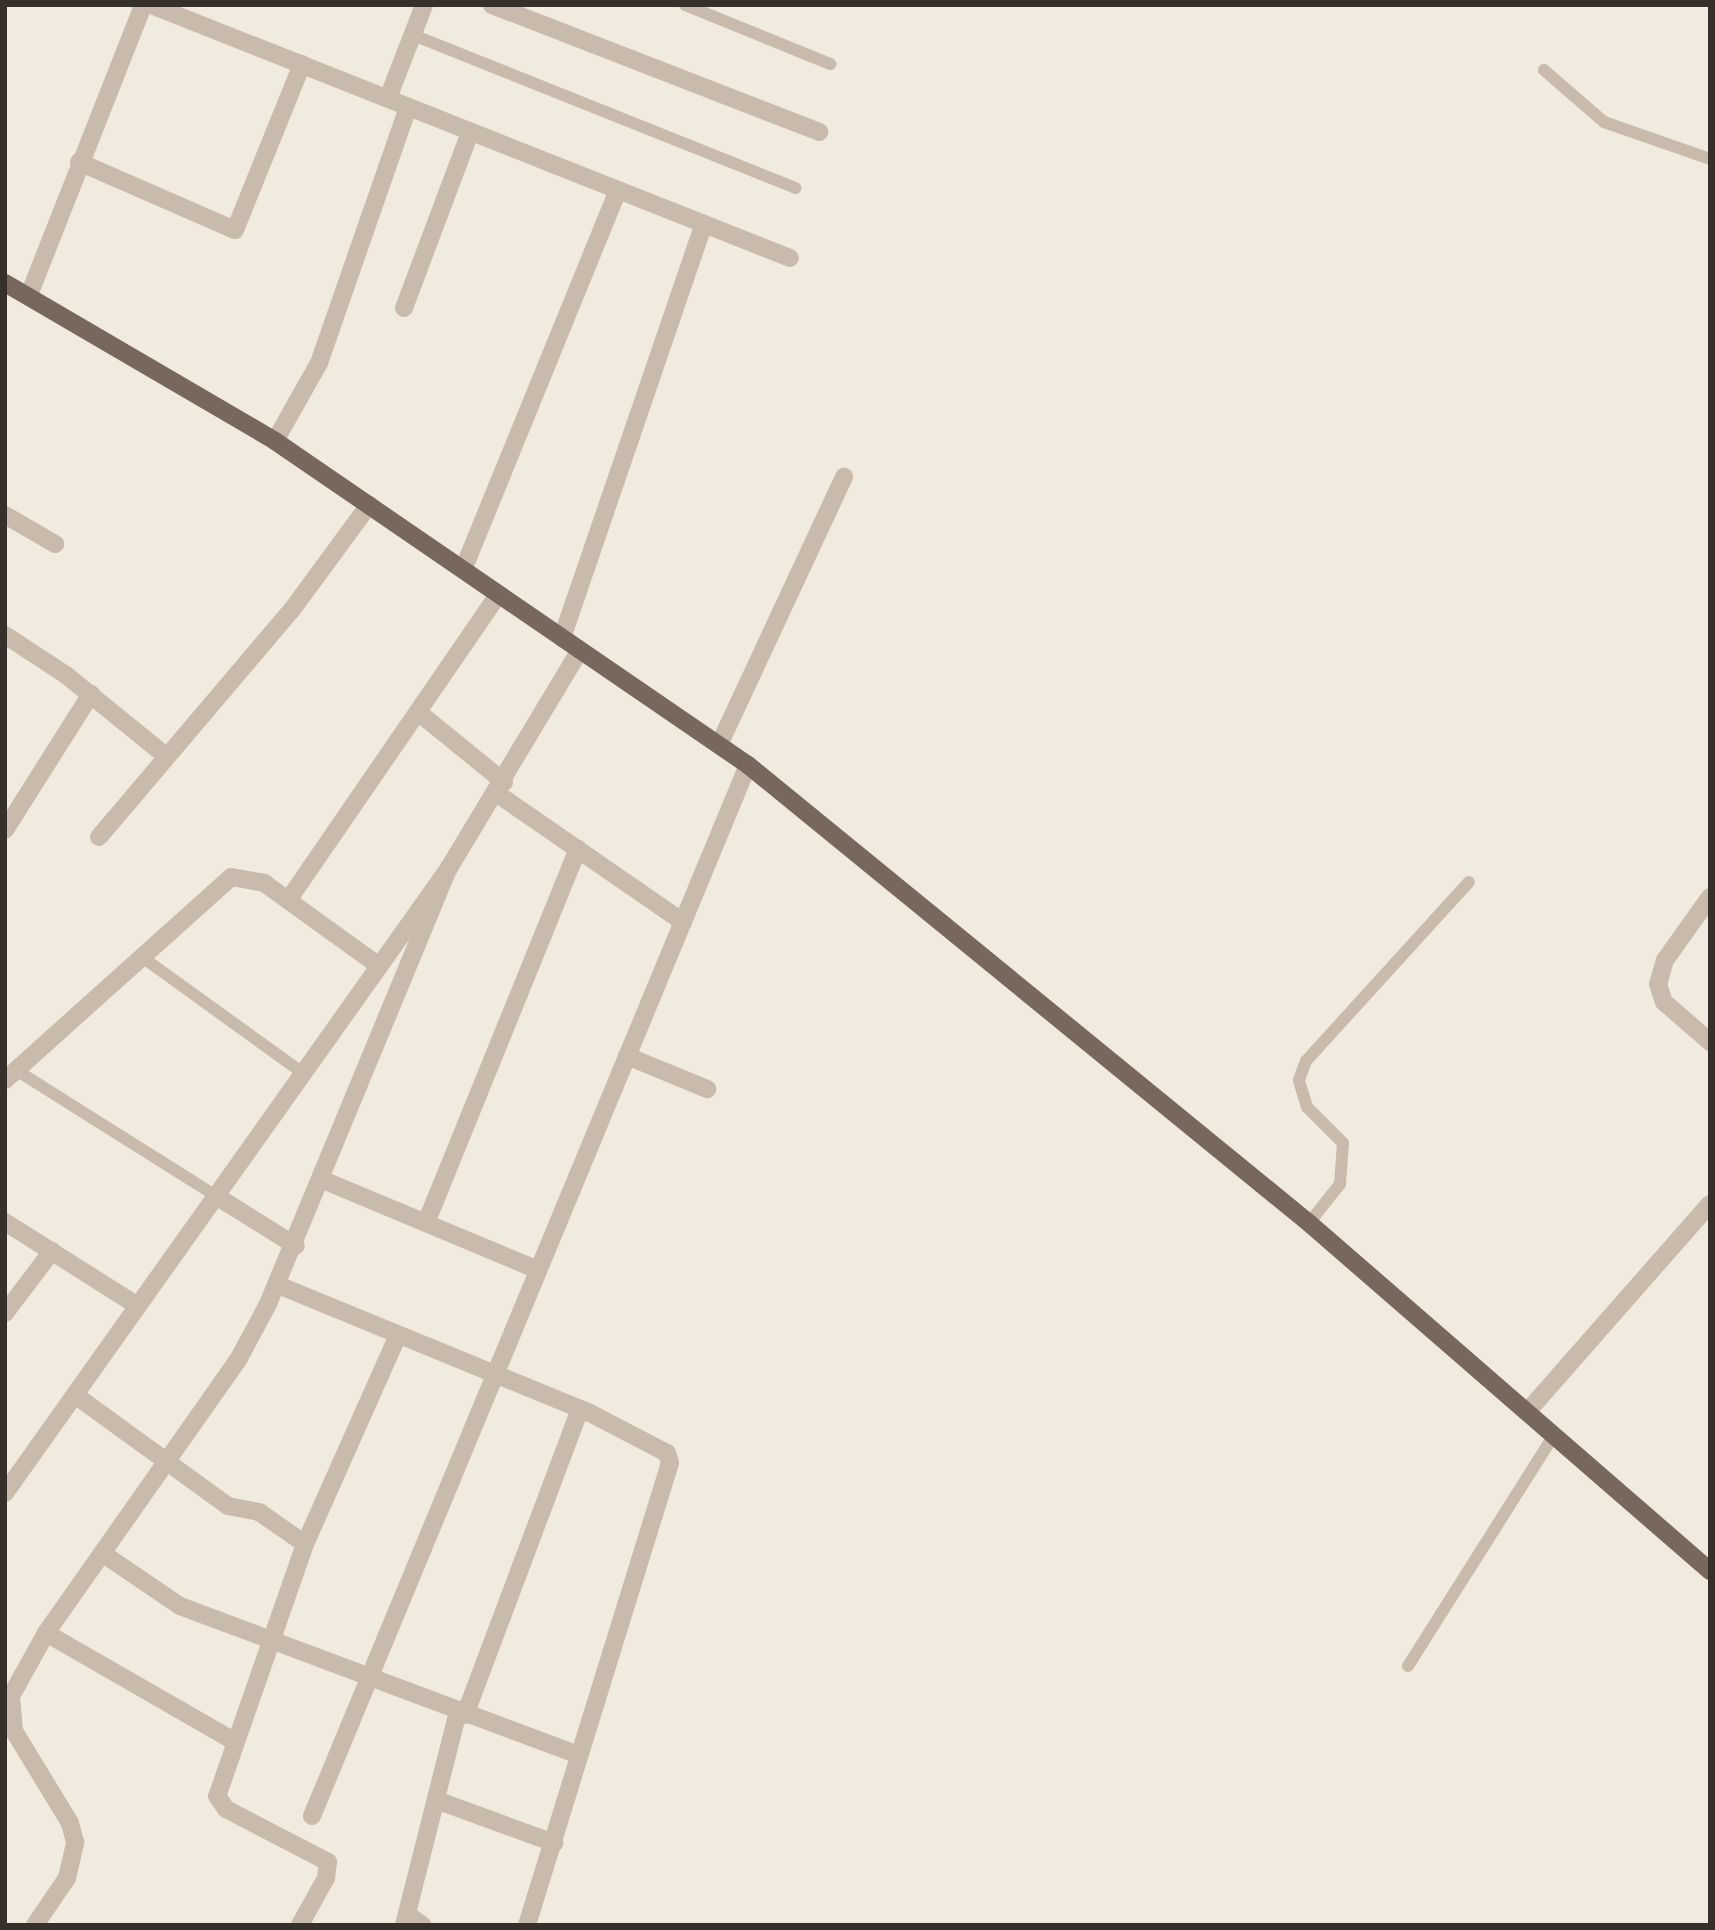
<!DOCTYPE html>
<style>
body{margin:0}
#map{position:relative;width:1715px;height:1930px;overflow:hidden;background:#f1eade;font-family:Quicksand,sans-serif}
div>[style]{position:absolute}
.lane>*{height:12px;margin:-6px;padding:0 6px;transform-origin:6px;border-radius:6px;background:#c9bbab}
.street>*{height:18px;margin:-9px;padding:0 9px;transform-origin:9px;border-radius:9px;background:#c9bbab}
.primary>*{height:18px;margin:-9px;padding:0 9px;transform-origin:9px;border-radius:9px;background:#78675c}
span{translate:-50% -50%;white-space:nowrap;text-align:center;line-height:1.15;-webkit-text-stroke:7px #f9f3eb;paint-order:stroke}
.frame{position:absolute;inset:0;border:7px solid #372f2a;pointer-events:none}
</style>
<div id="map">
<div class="lane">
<div style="left:685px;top:5px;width:157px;rotate:22.1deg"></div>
<div style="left:413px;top:35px;width:412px;rotate:21.8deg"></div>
<div style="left:1544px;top:70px;width:79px;rotate:40.9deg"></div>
<div style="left:1604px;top:122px;width:112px;rotate:19.2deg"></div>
<div style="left:142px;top:957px;width:198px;rotate:35.8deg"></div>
<div style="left:16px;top:1070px;width:236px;rotate:32.2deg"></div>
<div style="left:1309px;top:1223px;width:50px;rotate:-51.5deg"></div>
<div style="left:1340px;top:1184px;width:41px;rotate:-85.8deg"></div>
<div style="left:1343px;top:1143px;width:51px;rotate:-135deg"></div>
<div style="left:1307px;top:1107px;width:28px;rotate:-107deg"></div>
<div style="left:1299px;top:1080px;width:20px;rotate:-70deg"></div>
<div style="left:1306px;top:1061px;width:242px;rotate:-47.7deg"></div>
<div style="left:1408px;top:1666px;width:273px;rotate:-57.7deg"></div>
</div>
<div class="street">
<div style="left:151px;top:5px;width:687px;rotate:21.6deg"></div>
<div style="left:492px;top:5px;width:351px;rotate:21.2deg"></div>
<div style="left:388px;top:98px;width:100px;rotate:-68.8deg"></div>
<div style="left:79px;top:162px;width:170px;rotate:23.6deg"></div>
<div style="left:235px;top:230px;width:179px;rotate:-68deg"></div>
<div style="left:29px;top:295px;width:312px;rotate:-68.5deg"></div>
<div style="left:404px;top:308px;width:188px;rotate:-69.4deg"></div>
<div style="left:275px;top:441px;width:90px;rotate:-60.6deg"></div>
<div style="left:319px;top:363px;width:271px;rotate:-70.8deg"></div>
<div style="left:5px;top:515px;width:58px;rotate:30.1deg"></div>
<div style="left:463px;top:570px;width:410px;rotate:-67.8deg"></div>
<div style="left:5px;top:635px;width:73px;rotate:33.3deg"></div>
<div style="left:66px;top:675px;width:129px;rotate:39deg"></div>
<div style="left:562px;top:638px;width:438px;rotate:-71.1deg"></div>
<div style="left:418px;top:712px;width:111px;rotate:39.1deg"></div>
<div style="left:719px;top:745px;width:296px;rotate:-65deg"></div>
<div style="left:496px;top:793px;width:227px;rotate:34.6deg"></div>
<div style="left:5px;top:830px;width:161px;rotate:-57.7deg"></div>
<div style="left:99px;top:837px;width:297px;rotate:-49.7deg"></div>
<div style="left:291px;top:611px;width:132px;rotate:-53.7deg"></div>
<div style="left:1710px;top:897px;width:77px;rotate:125.5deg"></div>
<div style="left:1665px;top:960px;width:25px;rotate:106deg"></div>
<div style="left:1658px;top:984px;width:19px;rotate:72deg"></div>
<div style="left:1664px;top:1002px;width:61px;rotate:41deg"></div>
<div style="left:289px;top:899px;width:370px;rotate:-55.5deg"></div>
<div style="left:627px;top:1056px;width:87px;rotate:22.4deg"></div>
<div style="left:5px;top:1080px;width:304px;rotate:-41.9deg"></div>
<div style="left:231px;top:877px;width:34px;rotate:10deg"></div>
<div style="left:264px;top:883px;width:142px;rotate:35.8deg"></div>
<div style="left:323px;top:1180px;width:233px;rotate:22.7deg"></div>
<div style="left:216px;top:1196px;width:94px;rotate:32deg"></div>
<div style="left:5px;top:1222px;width:157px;rotate:32.3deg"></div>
<div style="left:426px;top:1223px;width:404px;rotate:-67.9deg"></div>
<div style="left:278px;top:1285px;width:337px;rotate:22.3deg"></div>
<div style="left:590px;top:1413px;width:87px;rotate:27.5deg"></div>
<div style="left:667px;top:1453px;width:10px;rotate:73deg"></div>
<div style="left:670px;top:1463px;width:484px;rotate:107.2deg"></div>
<div style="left:5px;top:1313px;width:78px;rotate:-52.8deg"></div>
<div style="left:75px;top:1395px;width:189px;rotate:36deg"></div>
<div style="left:228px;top:1506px;width:32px;rotate:11deg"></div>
<div style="left:259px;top:1512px;width:56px;rotate:34.8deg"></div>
<div style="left:305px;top:1544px;width:267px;rotate:109.2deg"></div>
<div style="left:217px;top:1796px;width:16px;rotate:55deg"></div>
<div style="left:226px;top:1809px;width:115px;rotate:27.5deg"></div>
<div style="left:328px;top:1862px;width:16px;rotate:97deg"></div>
<div style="left:326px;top:1878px;width:54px;rotate:119deg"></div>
<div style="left:1527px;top:1412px;width:277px;rotate:-48.7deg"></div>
<div style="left:5px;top:1493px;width:767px;rotate:-54.61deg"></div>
<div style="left:449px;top:868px;width:254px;rotate:-59deg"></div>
<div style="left:305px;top:1544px;width:227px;rotate:-66deg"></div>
<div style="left:102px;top:1553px;width:94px;rotate:34.2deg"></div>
<div style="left:180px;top:1606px;width:426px;rotate:20.5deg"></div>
<div style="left:46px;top:1633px;width:217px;rotate:29.9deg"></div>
<div style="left:465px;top:1715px;width:327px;rotate:-69.4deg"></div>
<div style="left:436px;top:1800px;width:126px;rotate:20deg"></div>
<div style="left:312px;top:1816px;width:1138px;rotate:-67.47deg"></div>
<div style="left:407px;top:1914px;width:19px;rotate:36deg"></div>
<div style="left:35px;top:1925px;width:57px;rotate:-55.8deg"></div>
<div style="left:67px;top:1878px;width:37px;rotate:-77deg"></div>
<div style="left:75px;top:1842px;width:20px;rotate:-105deg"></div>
<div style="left:70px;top:1823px;width:108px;rotate:-121.3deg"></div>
<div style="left:14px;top:1731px;width:35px;rotate:-95deg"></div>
<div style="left:11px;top:1696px;width:72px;rotate:-60.9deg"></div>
<div style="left:46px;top:1633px;width:334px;rotate:-54.9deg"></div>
<div style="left:238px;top:1360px;width:64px;rotate:-61.8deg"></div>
<div style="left:268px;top:1304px;width:472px;rotate:-67.5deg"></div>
<div style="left:404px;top:1925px;width:220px;rotate:-75.8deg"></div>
</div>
<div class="primary">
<div style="left:5px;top:283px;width:313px;rotate:30.3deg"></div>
<div style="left:275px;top:441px;width:573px;rotate:34.41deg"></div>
<div style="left:748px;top:765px;width:724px;rotate:39.23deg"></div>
<div style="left:1309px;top:1223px;width:531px;rotate:40.95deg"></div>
</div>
<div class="frame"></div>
</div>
